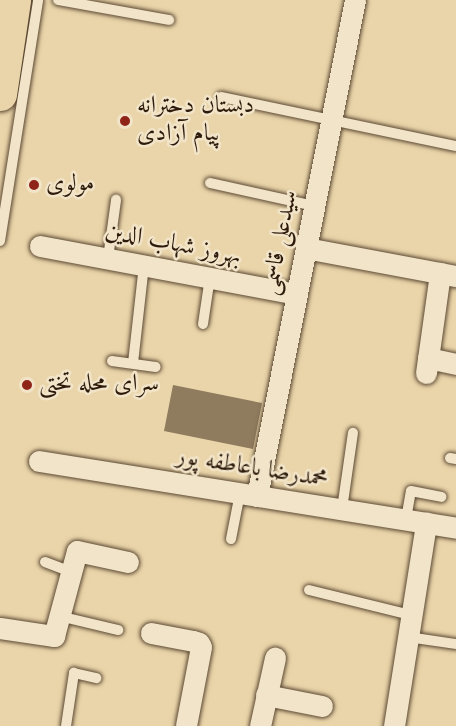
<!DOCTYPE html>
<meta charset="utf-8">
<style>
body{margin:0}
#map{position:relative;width:456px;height:726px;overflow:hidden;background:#ead5aa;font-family:"Old Standard TT",Amiri,serif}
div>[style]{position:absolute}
.building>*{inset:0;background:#8f7b5e}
.roads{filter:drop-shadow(0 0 2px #5c4933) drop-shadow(0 0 2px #5c4933)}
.service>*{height:10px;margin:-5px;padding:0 5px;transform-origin:5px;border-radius:5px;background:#f1e4c8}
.minor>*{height:21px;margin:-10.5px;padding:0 10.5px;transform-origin:10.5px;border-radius:10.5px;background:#f1e4c8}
.primary>*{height:33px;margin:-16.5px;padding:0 16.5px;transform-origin:16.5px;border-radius:16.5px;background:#ead5aa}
.dots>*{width:16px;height:16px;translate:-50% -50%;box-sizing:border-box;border:3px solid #f1e4c8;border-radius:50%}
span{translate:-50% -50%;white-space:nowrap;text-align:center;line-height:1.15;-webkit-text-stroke:5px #f1e4c8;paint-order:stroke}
.poi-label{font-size:24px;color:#2d1a0b}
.left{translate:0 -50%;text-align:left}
.street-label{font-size:24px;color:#2d1a0b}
</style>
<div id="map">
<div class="building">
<div style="clip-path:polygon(173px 385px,262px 403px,253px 449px,164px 431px)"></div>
</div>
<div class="roads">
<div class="service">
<div style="left:58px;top:0;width:113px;rotate:10.2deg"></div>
<div style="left:221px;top:97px;width:240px;rotate:11.8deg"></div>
<div style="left:210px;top:183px;width:107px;rotate:12.4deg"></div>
<div style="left:0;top:241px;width:244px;rotate:-81deg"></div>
<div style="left:108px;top:258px;width:59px;rotate:-82.1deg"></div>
<div style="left:203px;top:324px;width:48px;rotate:-81.5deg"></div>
<div style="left:112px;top:361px;width:44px;rotate:7.8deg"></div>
<div style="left:133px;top:363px;width:99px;rotate:-83.6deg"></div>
<div style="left:450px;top:458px;width:6px;rotate:9deg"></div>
<div style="left:342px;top:509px;width:77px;rotate:-81.8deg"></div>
<div style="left:406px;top:519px;width:28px;rotate:-80deg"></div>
<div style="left:411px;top:491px;width:31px;rotate:11deg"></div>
<div style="left:231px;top:539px;width:47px;rotate:-78.9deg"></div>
<div style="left:45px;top:562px;width:28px;rotate:21deg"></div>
<div style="left:309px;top:590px;width:105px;rotate:13.8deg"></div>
<div style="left:59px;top:616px;width:61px;rotate:13.3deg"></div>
<div style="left:408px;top:637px;width:49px;rotate:8.3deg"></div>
<div style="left:66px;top:726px;width:54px;rotate:-81.4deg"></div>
<div style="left:74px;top:673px;width:23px;rotate:13deg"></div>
</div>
<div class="minor">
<div style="left:40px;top:246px;width:261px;rotate:10.6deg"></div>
<div style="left:306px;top:248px;width:153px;rotate:10.6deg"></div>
<div style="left:428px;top:358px;width:29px;rotate:12deg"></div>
<div style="left:426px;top:373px;width:101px;rotate:-82deg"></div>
<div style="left:39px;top:461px;width:422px;rotate:9.1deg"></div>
<div style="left:257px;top:496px;width:506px;rotate:-78.82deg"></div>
<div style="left:0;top:628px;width:55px;rotate:8.4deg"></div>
<div style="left:54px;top:636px;width:88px;rotate:-74.9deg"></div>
<div style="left:77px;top:551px;width:52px;rotate:12.2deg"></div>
<div style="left:151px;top:633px;width:43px;rotate:10.8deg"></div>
<div style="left:193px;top:641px;width:6px;rotate:18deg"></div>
<div style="left:199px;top:643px;width:4px;rotate:63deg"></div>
<div style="left:201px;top:647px;width:80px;rotate:100.8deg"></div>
<div style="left:266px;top:695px;width:57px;rotate:11.1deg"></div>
<div style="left:260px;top:726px;width:70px;rotate:-77.6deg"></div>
<div style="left:394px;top:726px;width:206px;rotate:-81deg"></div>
</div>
<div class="primary">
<div style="left:0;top:94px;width:95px;rotate:-81.5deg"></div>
</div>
</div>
<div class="dots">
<div style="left:125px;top:121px;background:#8f2418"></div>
<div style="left:34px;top:185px;background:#8f2418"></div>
<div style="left:27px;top:385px;background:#8f2418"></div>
</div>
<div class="poi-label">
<span class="left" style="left:137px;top:121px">دبستان دخترانه<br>پیام آزادی</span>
<span class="left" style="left:46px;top:185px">مولوی</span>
<span class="left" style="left:39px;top:385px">سرای محله تختی</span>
</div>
<div class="street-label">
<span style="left:281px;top:243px;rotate:-79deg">سیدعلی قاسمی</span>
<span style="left:173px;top:245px;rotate:11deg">بهروز شهاب الدین</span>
<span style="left:252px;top:469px;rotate:9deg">محمدرضا باعاطفه پور</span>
</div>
</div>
